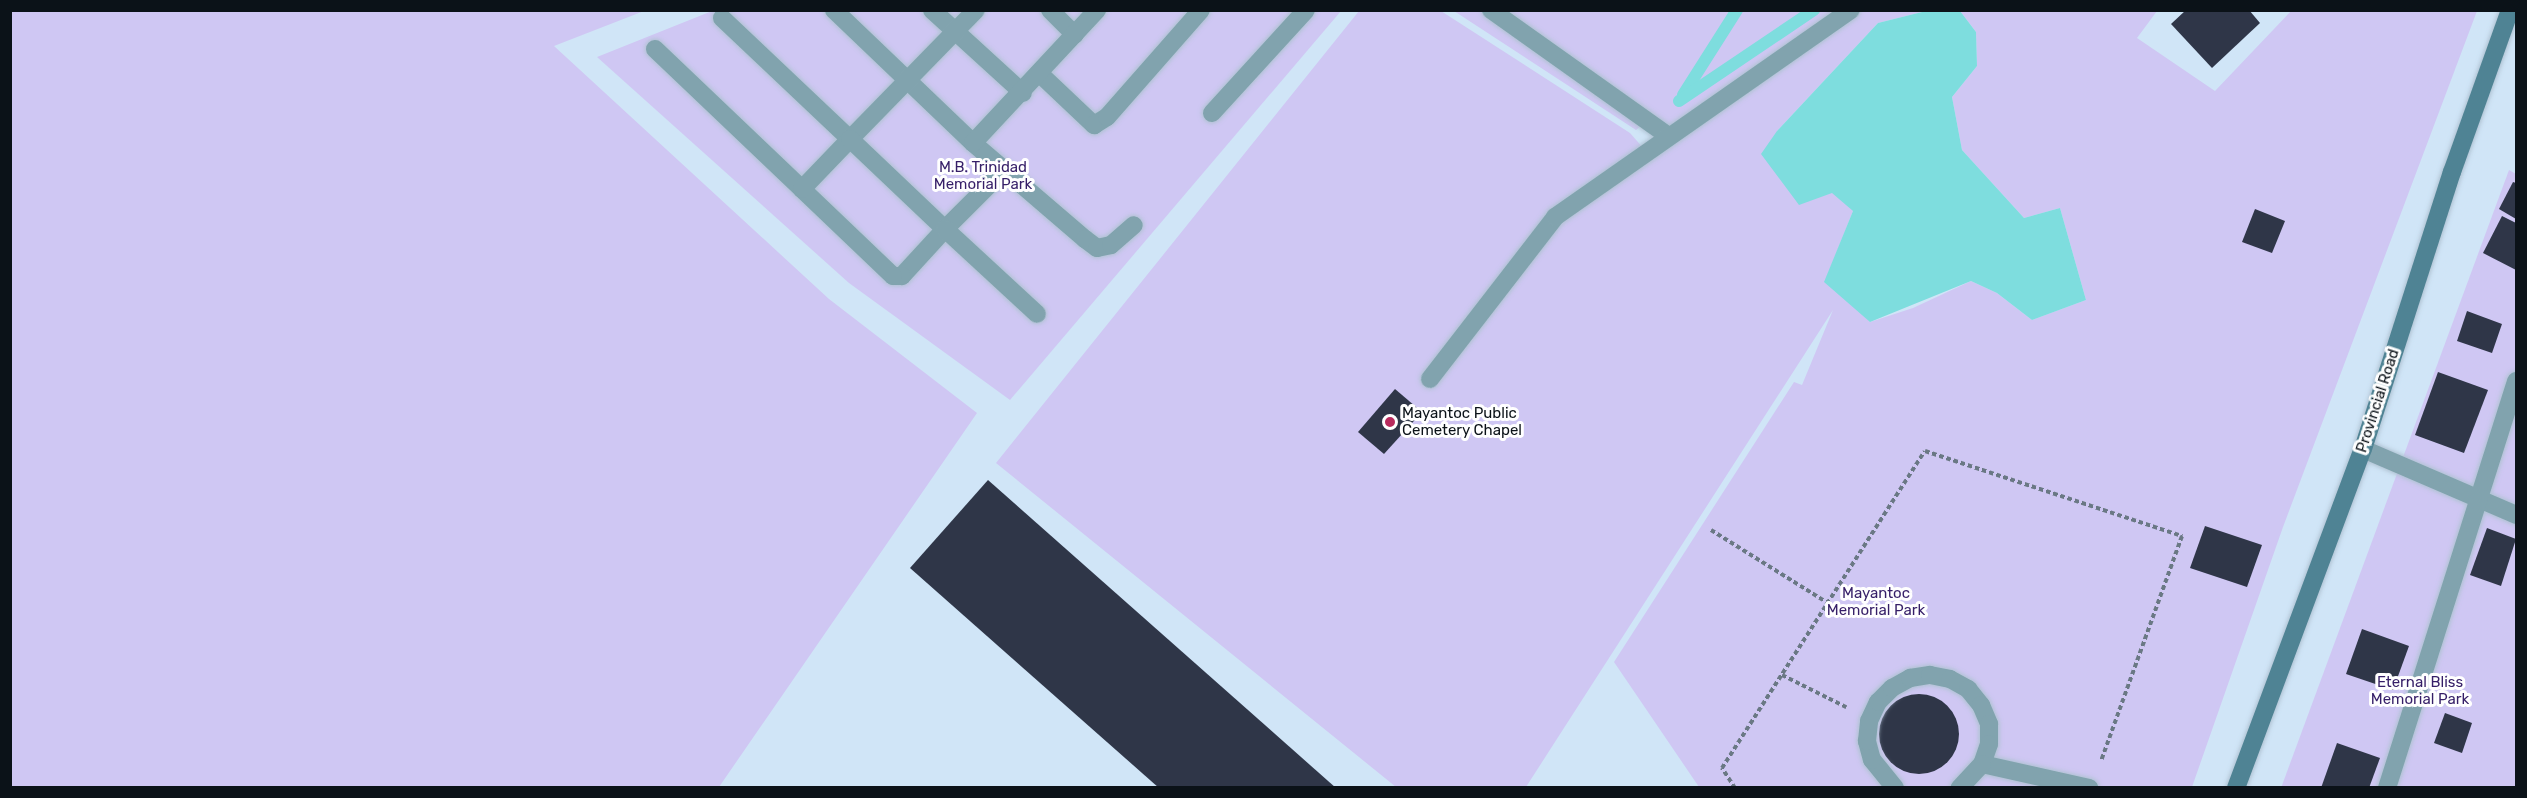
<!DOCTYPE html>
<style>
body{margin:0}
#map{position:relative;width:2527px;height:798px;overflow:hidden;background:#d0e5f7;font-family:Rubik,sans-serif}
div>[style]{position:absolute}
.green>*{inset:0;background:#cfc7f3}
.water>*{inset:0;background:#7eddde}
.stream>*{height:12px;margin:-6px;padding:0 6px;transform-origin:6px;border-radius:6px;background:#7eddde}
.building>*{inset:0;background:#2f3648}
.round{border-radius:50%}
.path>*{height:4px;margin-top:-2px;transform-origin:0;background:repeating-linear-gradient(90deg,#6a7884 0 4.5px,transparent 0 7.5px)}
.roads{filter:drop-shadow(0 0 2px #b0c3d3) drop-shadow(0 0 2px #b0c3d3)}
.lane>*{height:18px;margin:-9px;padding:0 9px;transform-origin:9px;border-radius:9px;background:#81a3ae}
.secondary>*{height:18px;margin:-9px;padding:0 9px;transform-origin:9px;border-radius:9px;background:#4f8394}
.dots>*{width:16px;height:16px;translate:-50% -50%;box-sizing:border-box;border:3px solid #fff;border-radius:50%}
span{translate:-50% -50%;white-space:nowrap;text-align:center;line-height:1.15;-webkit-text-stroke:6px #fff;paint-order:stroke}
.park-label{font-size:15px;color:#361f68}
.street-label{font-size:15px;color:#0b1218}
.poi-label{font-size:15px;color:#0b1218}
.left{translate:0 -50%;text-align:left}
.frame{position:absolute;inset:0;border:12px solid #0b1218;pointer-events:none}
</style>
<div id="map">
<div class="green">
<div style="clip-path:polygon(10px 11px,644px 11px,554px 46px,829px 299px,977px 413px,719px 787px,11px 787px)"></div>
<div style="clip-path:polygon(712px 11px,1341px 11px,1010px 400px,849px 283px,597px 57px)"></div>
<div style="clip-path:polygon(1359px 11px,1441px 11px,1630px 133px,1652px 158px,1667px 136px,1647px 121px,1636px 130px,1454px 11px,1926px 11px,1878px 23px,1777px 131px,1853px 211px,1827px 276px,1870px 322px,1913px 308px,1971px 281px,1997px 293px,2032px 320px,2086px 300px,2060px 208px,2024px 218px,1962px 150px,1952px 97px,1977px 66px,1976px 32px,1960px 11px,2157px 11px,2137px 38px,2215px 91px,2291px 11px,2477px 11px,2283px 527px,2192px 787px,1699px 787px,1614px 662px,1794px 382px,1802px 385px,1833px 310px,1526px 787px,1396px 787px,996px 463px)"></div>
<div style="clip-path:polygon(2509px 170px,2516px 174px,2516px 787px,2281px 788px)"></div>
</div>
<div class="water">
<div style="clip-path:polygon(1926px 11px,1960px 11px,1976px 32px,1977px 66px,1952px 97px,1962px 150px,2024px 218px,2060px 208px,2086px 300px,2032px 320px,1997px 293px,1971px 281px,1870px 322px,1824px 282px,1853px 211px,1832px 193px,1799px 205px,1761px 154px,1777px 131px,1878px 23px)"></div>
</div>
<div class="stream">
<div style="left:1683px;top:95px;width:101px;rotate:-57.6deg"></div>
<div style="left:1679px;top:101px;width:163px;rotate:-34deg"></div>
</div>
<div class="building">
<div style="clip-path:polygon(2186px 10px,2249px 10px,2260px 23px,2212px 68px,2171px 24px)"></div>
<div style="clip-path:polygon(2513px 182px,2516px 183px,2516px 219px,2499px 209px)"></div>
<div style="clip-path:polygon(2255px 209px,2285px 221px,2272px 253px,2242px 242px)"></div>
<div style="clip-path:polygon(2502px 216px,2516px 223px,2516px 270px,2483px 253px)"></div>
<div style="clip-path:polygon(2467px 311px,2502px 324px,2492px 353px,2457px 341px)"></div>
<div style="clip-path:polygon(2438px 372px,2488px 390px,2464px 453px,2415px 435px)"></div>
<div style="clip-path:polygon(1395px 389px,1422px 412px,1384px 454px,1358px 432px)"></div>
<div style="clip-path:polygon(988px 480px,1336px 788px,1159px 788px,910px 568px)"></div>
<div style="clip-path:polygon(2205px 526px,2262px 545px,2247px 587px,2190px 568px)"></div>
<div style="clip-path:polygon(2487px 528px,2516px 539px,2501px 586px,2470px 575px)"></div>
<div style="clip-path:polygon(2362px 629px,2409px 646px,2393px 690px,2346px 674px)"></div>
<div class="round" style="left:1879px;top:694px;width:80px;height:80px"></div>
<div style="clip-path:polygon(2445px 713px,2472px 723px,2462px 753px,2434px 743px)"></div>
<div style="clip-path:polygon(2337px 743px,2380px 758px,2369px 788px,2321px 788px)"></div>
</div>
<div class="path">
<div style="left:1711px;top:530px;width:138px;rotate:32deg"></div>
<div style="left:1782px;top:675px;width:72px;rotate:26.6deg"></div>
<div style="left:1735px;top:788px;width:24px;rotate:-123deg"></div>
<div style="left:1722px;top:768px;width:376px;rotate:-57.4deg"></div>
<div style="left:1925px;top:451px;width:271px;rotate:18.3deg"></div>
<div style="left:2182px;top:536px;width:239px;rotate:109.8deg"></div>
</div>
<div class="roads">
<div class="lane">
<div style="left:834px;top:10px;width:192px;rotate:43.7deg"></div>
<div style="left:973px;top:143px;width:148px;rotate:40.6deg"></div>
<div style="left:1085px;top:239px;width:15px;rotate:37deg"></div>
<div style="left:1097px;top:248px;width:14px;rotate:-12deg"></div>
<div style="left:1111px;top:245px;width:30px;rotate:-41deg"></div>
<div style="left:932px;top:10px;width:123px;rotate:42.4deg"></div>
<div style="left:1050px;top:10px;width:35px;rotate:45deg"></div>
<div style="left:1491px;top:10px;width:217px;rotate:35.4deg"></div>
<div style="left:722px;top:18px;width:176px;rotate:43.4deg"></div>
<div style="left:850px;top:139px;width:180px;rotate:-45.7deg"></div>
<div style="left:655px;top:49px;width:203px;rotate:43.6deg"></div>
<div style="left:1039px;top:73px;width:76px;rotate:43.4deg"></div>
<div style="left:1094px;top:125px;width:15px;rotate:-32deg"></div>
<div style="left:1107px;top:117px;width:142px;rotate:-48.7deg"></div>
<div style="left:1212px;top:113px;width:139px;rotate:-47.6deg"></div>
<div style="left:973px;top:143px;width:182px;rotate:-47deg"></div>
<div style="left:1004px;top:170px;width:83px;rotate:135deg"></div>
<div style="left:945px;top:229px;width:64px;rotate:132.5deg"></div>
<div style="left:902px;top:276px;width:9px;rotate:180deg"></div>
<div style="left:893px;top:276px;width:126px;rotate:-136.3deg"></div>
<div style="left:802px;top:189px;width:69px;rotate:-46.2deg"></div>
<div style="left:850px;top:139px;width:131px;rotate:43.5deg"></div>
<div style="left:945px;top:229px;width:125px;rotate:42.7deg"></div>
<div style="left:1430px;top:379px;width:205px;rotate:-52.3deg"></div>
<div style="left:1555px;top:217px;width:361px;rotate:-35deg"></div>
<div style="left:2363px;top:449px;width:167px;rotate:23.3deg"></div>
<div style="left:1982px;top:764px;width:110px;rotate:12.6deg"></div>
<div style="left:1895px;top:788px;width:36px;rotate:-129deg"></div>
<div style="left:1872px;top:760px;width:20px;rotate:-105deg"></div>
<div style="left:1867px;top:741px;width:20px;rotate:-84deg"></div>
<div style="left:1869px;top:721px;width:21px;rotate:-65deg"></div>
<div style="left:1878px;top:702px;width:20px;rotate:-45deg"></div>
<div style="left:1892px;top:688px;width:21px;rotate:-29deg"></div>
<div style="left:1910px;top:678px;width:20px;rotate:-9deg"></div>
<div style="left:1930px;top:675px;width:20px;rotate:11deg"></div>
<div style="left:1950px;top:679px;width:21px;rotate:29deg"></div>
<div style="left:1968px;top:689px;width:21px;rotate:51deg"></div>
<div style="left:1981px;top:705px;width:21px;rotate:67deg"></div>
<div style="left:1989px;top:724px;width:20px;rotate:90deg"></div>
<div style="left:1989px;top:744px;width:21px;rotate:109deg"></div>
<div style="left:1982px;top:764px;width:33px;rotate:133deg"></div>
<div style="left:2387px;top:788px;width:427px;rotate:-72.4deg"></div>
</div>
<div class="secondary">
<div style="left:2236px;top:788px;width:362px;rotate:-69.5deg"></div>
<div style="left:2363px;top:449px;width:291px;rotate:-72.2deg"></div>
<div style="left:2452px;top:172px;width:172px;rotate:-70.3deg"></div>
</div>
</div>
<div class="dots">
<div style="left:1390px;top:422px;background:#b82a5d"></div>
</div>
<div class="park-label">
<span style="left:983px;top:176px">M.B. Trinidad<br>Memorial Park</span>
<span style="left:1876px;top:602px">Mayantoc<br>Memorial Park</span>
<span style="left:2420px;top:691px">Eternal Bliss<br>Memorial Park</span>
</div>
<div class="street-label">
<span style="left:2378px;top:401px;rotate:-72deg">Provincial Road</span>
</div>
<div class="poi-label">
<span class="left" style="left:1402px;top:422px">Mayantoc Public<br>Cemetery Chapel</span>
</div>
<div class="frame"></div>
</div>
